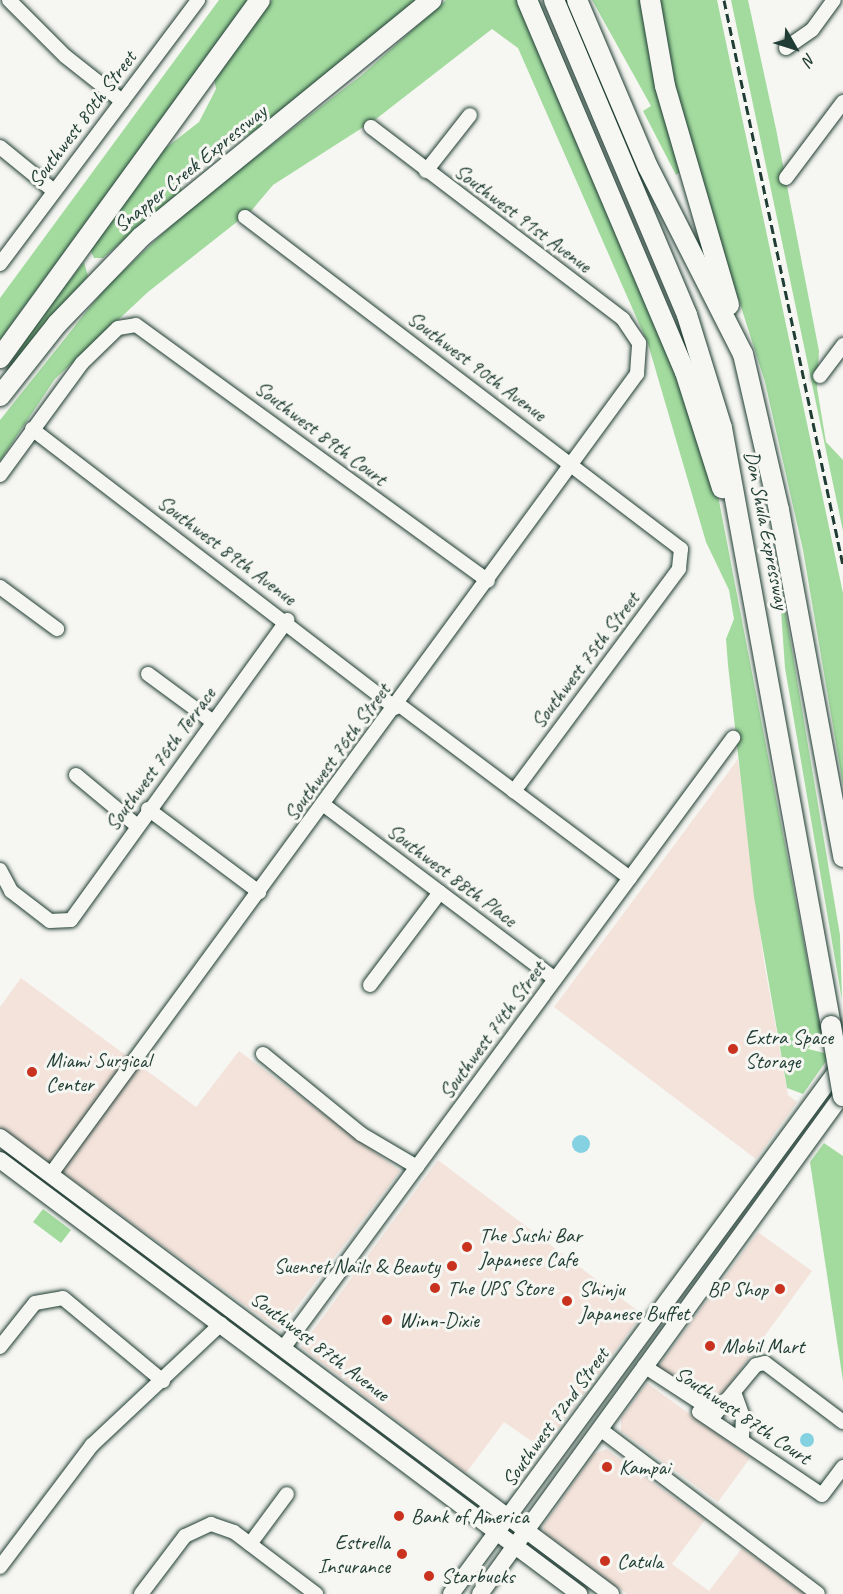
<!DOCTYPE html>
<style>
body{margin:0}
#map{position:relative;width:843px;height:1594px;overflow:hidden;background:#f6f6f2;font-family:Caveat,sans-serif}
div>[style]{position:absolute}
.built>*{inset:0;background:#f4e3db}
.green>*{inset:0;background:#a3db9f}
.water>*{inset:0;background:#83d1e1}
.round{border-radius:50%}
.roads{filter:drop-shadow(0 0 2px #1f3d34) drop-shadow(0 0 2px #1f3d34)}
.minor>*{height:14px;margin:-7px;padding:0 7px;transform-origin:7px;border-radius:7px;background:#f6f6f2}
.major>*{height:16px;margin:-8px;padding:0 8px;transform-origin:8px;border-radius:8px;background:#f6f6f2}
.highway>*{height:20px;margin:-10px;padding:0 10px;transform-origin:10px;border-radius:10px;background:#f6f6f2}
.rail>*{height:3px;margin-top:-1.5px;transform-origin:0;background:repeating-linear-gradient(90deg,#1f3d34 0 9px,transparent 0 13.5px)}
.bridges{filter:drop-shadow(0 0 2px #1f3d34) drop-shadow(0 0 2px #1f3d34)}
.highway-bridge>*{height:20px;margin:-10px;padding:0 10px;transform-origin:10px;border-radius:10px;background:#f6f6f2}
.dots>*{width:16px;height:16px;translate:-50% -50%;box-sizing:border-box;border:3px solid #f6f6f2;border-radius:50%}
span{translate:-50% -50%;white-space:nowrap;text-align:center;line-height:1.15;-webkit-text-stroke:6px #f6f6f2;paint-order:stroke}
.street-label{font-size:21px;color:#1f3d34}
.poi-label{font-size:21px;color:#1f3d34}
.left{translate:0 -50%;text-align:left}
.right{translate:-100% -50%;text-align:right}
.north{position:absolute;left:765px;top:18px;width:60px;height:60px;-webkit-text-stroke:4px #f6f6f2;paint-order:stroke;rotate:129deg;font-size:16px;font-weight:700;line-height:24px;text-align:center;color:#1f3d34}
.north::after{content:'';display:block;margin:auto;width:21px;height:27px;background:#1f3d34;clip-path:polygon(50% 0,100% 100%,50% 72%,0 100%)}
</style>
<div id="map">
<div class="built">
<div style="clip-path:polygon(738px 759px,764px 962px,788px 1095px,797px 1102px,756px 1159px,554px 1007px)"></div>
<div style="clip-path:polygon(21px 978px,196px 1107px,239px 1051px,400px 1171px,279px 1330px,0 1127px,0 1007px)"></div>
<div style="clip-path:polygon(438px 1160px,642px 1314px,543px 1449px,504px 1422px,466px 1473px,301px 1347px)"></div>
<div style="clip-path:polygon(758px 1232px,812px 1271px,712px 1408px,657px 1368px)"></div>
<div style="clip-path:polygon(647px 1383px,750px 1458px,718px 1502px,621px 1431px,621px 1418px)"></div>
<div style="clip-path:polygon(606px 1449px,705px 1520px,672px 1564px,709px 1591px,742px 1548px,805px 1594px,627px 1594px,587px 1565px,545px 1533px,543px 1526px,593px 1455px)"></div>
</div>
<div class="green">
<div style="clip-path:polygon(219px 0,248px 0,0 340px,0 298px)"></div>
<div style="clip-path:polygon(272px 0,419px 0,264px 126px,192px 166px,176px 179px,182px 190px,103px 258px,94px 258px,90px 249px,158px 154px,199px 122px,216px 89px,214px 78px)"></div>
<div style="clip-path:polygon(446px 0,522px 0,677px 364px,715px 480px,821px 1032px,808px 1049px,829px 1054px,843px 1037px,803px 1094px,787px 1088px,754px 897px,728px 665px,726px 639px,734px 619px,729px 590px,706px 542px,648px 344px,518px 48px,492px 29px,376px 119px,273px 185px,252px 210px,148px 292px,55px 379px,0 461px,0 420px,106px 287px,191px 207px,362px 75px)"></div>
<div style="clip-path:polygon(535px 0,539px 0,688px 356px)"></div>
<div style="clip-path:polygon(592px 0,644px 0,680px 172px,676px 175px,643px 111px,651px 106px)"></div>
<div style="clip-path:polygon(657px 0,717px 0,843px 593px,843px 785px,803px 550px,765px 382px,679px 113px)"></div>
<div style="clip-path:polygon(731px 0,748px 0,776px 129px,819px 351px,817px 388px,826px 442px,843px 460px,843px 531px)"></div>
<div style="clip-path:polygon(84px 262px,88px 276px,0 381px,32px 328px)"></div>
<div style="clip-path:polygon(778px 567px,840px 935px,842px 1000px,785px 668px)"></div>
<div style="clip-path:polygon(824px 1143px,843px 1156px,843px 1381px,810px 1162px)"></div>
<div style="clip-path:polygon(43px 1209px,71px 1230px,61px 1243px,33px 1222px)"></div>
</div>
<div class="water">
<div class="round" style="left:572px;top:1135px;width:18px;height:18px"></div>
<div class="round" style="left:800px;top:1433px;width:14px;height:14px"></div>
</div>
<div class="roads">
<div class="minor">
<div style="left:9px;top:0;width:79px;rotate:45deg"></div>
<div style="left:65px;top:56px;width:73px;rotate:38.3deg"></div>
<div style="left:786px;top:48px;width:32px;rotate:-35deg"></div>
<div style="left:812px;top:30px;width:37px;rotate:-54deg"></div>
<div style="left:0;top:147px;width:70px;rotate:39.2deg"></div>
<div style="left:426px;top:171px;width:71px;rotate:-51.8deg"></div>
<div style="left:786px;top:178px;width:95px;rotate:-53.1deg"></div>
<div style="left:245px;top:217px;width:548px;rotate:37.29deg"></div>
<div style="left:681px;top:549px;width:20px;rotate:96deg"></div>
<div style="left:679px;top:569px;width:277px;rotate:126.6deg"></div>
<div style="left:0;top:264px;width:330px;rotate:-53.1deg"></div>
<div style="left:820px;top:376px;width:39px;rotate:-53deg"></div>
<div style="left:32px;top:429px;width:458px;rotate:37.5deg"></div>
<div style="left:0;top:475px;width:139px;rotate:-53.8deg"></div>
<div style="left:82px;top:363px;width:50px;rotate:-44.2deg"></div>
<div style="left:118px;top:328px;width:18px;rotate:-9deg"></div>
<div style="left:136px;top:325px;width:435px;rotate:36deg"></div>
<div style="left:0;top:587px;width:71px;rotate:36.4deg"></div>
<div style="left:148px;top:674px;width:79px;rotate:36.3deg"></div>
<div style="left:398px;top:704px;width:290px;rotate:36.9deg"></div>
<div style="left:76px;top:775px;width:78px;rotate:39.8deg"></div>
<div style="left:324px;top:805px;width:289px;rotate:37deg"></div>
<div style="left:148px;top:809px;width:139px;rotate:36.8deg"></div>
<div style="left:0;top:870px;width:24px;rotate:62deg"></div>
<div style="left:11px;top:891px;width:49px;rotate:37.6deg"></div>
<div style="left:50px;top:921px;width:21px;rotate:-3deg"></div>
<div style="left:71px;top:920px;width:370px;rotate:-54.2deg"></div>
<div style="left:370px;top:985px;width:116px;rotate:-53deg"></div>
<div style="left:263px;top:1054px;width:127px;rotate:39.2deg"></div>
<div style="left:361px;top:1134px;width:65px;rotate:30.5deg"></div>
<div style="left:51px;top:1174px;width:992px;rotate:-53.78deg"></div>
<div style="left:637px;top:374px;width:31px;rotate:-86deg"></div>
<div style="left:639px;top:343px;width:29px;rotate:-124deg"></div>
<div style="left:623px;top:319px;width:317px;rotate:-142.7deg"></div>
<div style="left:0;top:1347px;width:56px;rotate:-51.5deg"></div>
<div style="left:35px;top:1303px;width:28px;rotate:-10deg"></div>
<div style="left:63px;top:1298px;width:130px;rotate:39.7deg"></div>
<div style="left:284px;top:1347px;width:757px;rotate:-53.6deg"></div>
<div style="left:644px;top:1366px;width:86px;rotate:33.1deg"></div>
<div style="left:716px;top:1413px;width:62px;rotate:-50.2deg"></div>
<div style="left:756px;top:1365px;width:9px;rotate:-13deg"></div>
<div style="left:765px;top:1363px;width:98px;rotate:37.1deg"></div>
<div style="left:735px;top:1395px;width:23px;rotate:70deg"></div>
<div style="left:743px;top:1417px;width:20px;rotate:93deg"></div>
<div style="left:699px;top:1412px;width:148px;rotate:34deg"></div>
<div style="left:822px;top:1495px;width:35px;rotate:-53deg"></div>
<div style="left:600px;top:1429px;width:273px;rotate:37.1deg"></div>
<div style="left:250px;top:1544px;width:62px;rotate:-53.5deg"></div>
<div style="left:0;top:1567px;width:153px;rotate:-53deg"></div>
<div style="left:92px;top:1445px;width:177px;rotate:-43.2deg"></div>
<div style="left:141px;top:1594px;width:73px;rotate:-52.8deg"></div>
<div style="left:185px;top:1536px;width:29px;rotate:-25deg"></div>
<div style="left:211px;top:1524px;width:24px;rotate:19deg"></div>
<div style="left:234px;top:1532px;width:103px;rotate:37.1deg"></div>
</div>
<div class="major">
<div style="left:0;top:1137px;width:763px;rotate:36.79deg"></div>
<div style="left:0;top:1160px;width:724px;rotate:36.85deg"></div>
<div style="left:451px;top:1594px;width:661px;rotate:-53.62deg"></div>
<div style="left:480px;top:1594px;width:618px;rotate:-54.02deg"></div>
</div>
<div class="highway">
<div style="left:527px;top:0;width:404px;rotate:67deg"></div>
<div style="left:685px;top:372px;width:122px;rotate:72.3deg"></div>
<div style="left:554px;top:0;width:342px;rotate:67.1deg"></div>
<div style="left:687px;top:315px;width:118px;rotate:72.8deg"></div>
<div style="left:722px;top:428px;width:608px;rotate:79.67deg"></div>
<div style="left:577px;top:0;width:181px;rotate:67deg"></div>
<div style="left:648px;top:167px;width:210px;rotate:63.1deg"></div>
<div style="left:743px;top:354px;width:160px;rotate:77deg"></div>
<div style="left:779px;top:510px;width:353px;rotate:79.5deg"></div>
<div style="left:650px;top:0;width:87px;rotate:80.1deg"></div>
<div style="left:665px;top:86px;width:228px;rotate:73.7deg"></div>
<div style="left:0;top:358px;width:442px;rotate:-54deg"></div>
<div style="left:0;top:396px;width:92px;rotate:-51.6deg"></div>
<div style="left:57px;top:324px;width:121px;rotate:-46deg"></div>
<div style="left:141px;top:237px;width:375px;rotate:-39.2deg"></div>
</div>
</div>
<div class="rail">
<div style="left:724px;top:0;width:577px;rotate:78.11deg"></div>
</div>
<div class="bridges">
<div class="highway-bridge">
<div style="left:831px;top:1026px;width:71px;rotate:80.3deg"></div>
</div>
</div>
<div class="dots">
<div style="left:733px;top:1049px;background:#c8321e"></div>
<div style="left:32px;top:1072px;background:#c8321e"></div>
<div style="left:467px;top:1247px;background:#c8321e"></div>
<div style="left:452px;top:1266px;background:#c8321e"></div>
<div style="left:435px;top:1288px;background:#c8321e"></div>
<div style="left:780px;top:1289px;background:#c8321e"></div>
<div style="left:567px;top:1301px;background:#c8321e"></div>
<div style="left:387px;top:1320px;background:#c8321e"></div>
<div style="left:710px;top:1346px;background:#c8321e"></div>
<div style="left:607px;top:1467px;background:#c8321e"></div>
<div style="left:399px;top:1516px;background:#c8321e"></div>
<div style="left:402px;top:1554px;background:#c8321e"></div>
<div style="left:605px;top:1561px;background:#c8321e"></div>
<div style="left:429px;top:1576px;background:#c8321e"></div>
</div>
<div class="street-label">
<span style="left:82px;top:119px;rotate:-53deg">Southwest 80th Street</span>
<span style="left:190px;top:168px;rotate:-39deg">Snapper Creek Expressway</span>
<span style="left:523px;top:218px;rotate:37deg">Southwest 91st Avenue</span>
<span style="left:477px;top:366px;rotate:37deg">Southwest 90th Avenue</span>
<span style="left:321px;top:433px;rotate:37deg">Southwest 89th Court</span>
<span style="left:767px;top:530px;rotate:79deg">Don Shula Expressway</span>
<span style="left:227px;top:550px;rotate:37deg">Southwest 89th Avenue</span>
<span style="left:585px;top:660px;rotate:-53deg">Southwest 75th Street</span>
<span style="left:337px;top:752px;rotate:-54deg">Southwest 76th Street</span>
<span style="left:160px;top:759px;rotate:-54deg">Southwest 76th Terrace</span>
<span style="left:452px;top:875px;rotate:37deg">Southwest 88th Place</span>
<span style="left:492px;top:1030px;rotate:-54deg">Southwest 74th Street</span>
<span style="left:320px;top:1346px;rotate:37deg">Southwest 87th Avenue</span>
<span style="left:743px;top:1415px;rotate:34deg">Southwest 87th Court</span>
<span style="left:555px;top:1417px;rotate:-54deg">Southwest 72nd Street</span>
</div>
<div class="poi-label">
<span class="left" style="left:745px;top:1049px">Extra Space<br>Storage</span>
<span class="left" style="left:46px;top:1072px">Miami Surgical<br>Center</span>
<span class="left" style="left:479px;top:1247px">The Sushi Bar<br>Japanese Cafe</span>
<span class="right" style="left:440px;top:1266px">Suenset Nails &amp; Beauty</span>
<span class="left" style="left:447px;top:1288px">The UPS Store</span>
<span class="left" style="left:579px;top:1301px">Shinju<br>Japanese Buffet</span>
<span class="right" style="left:768px;top:1289px">BP Shop</span>
<span class="left" style="left:399px;top:1320px">Winn-Dixie</span>
<span class="left" style="left:722px;top:1346px">Mobil Mart</span>
<span class="left" style="left:619px;top:1467px">Kampai</span>
<span class="left" style="left:411px;top:1516px">Bank of America</span>
<span class="right" style="left:390px;top:1554px">Estrella<br>Insurance</span>
<span class="left" style="left:617px;top:1561px">Catula</span>
<span class="left" style="left:441px;top:1576px">Starbucks</span>
</div>
<div class="north">N</div>
</div>
